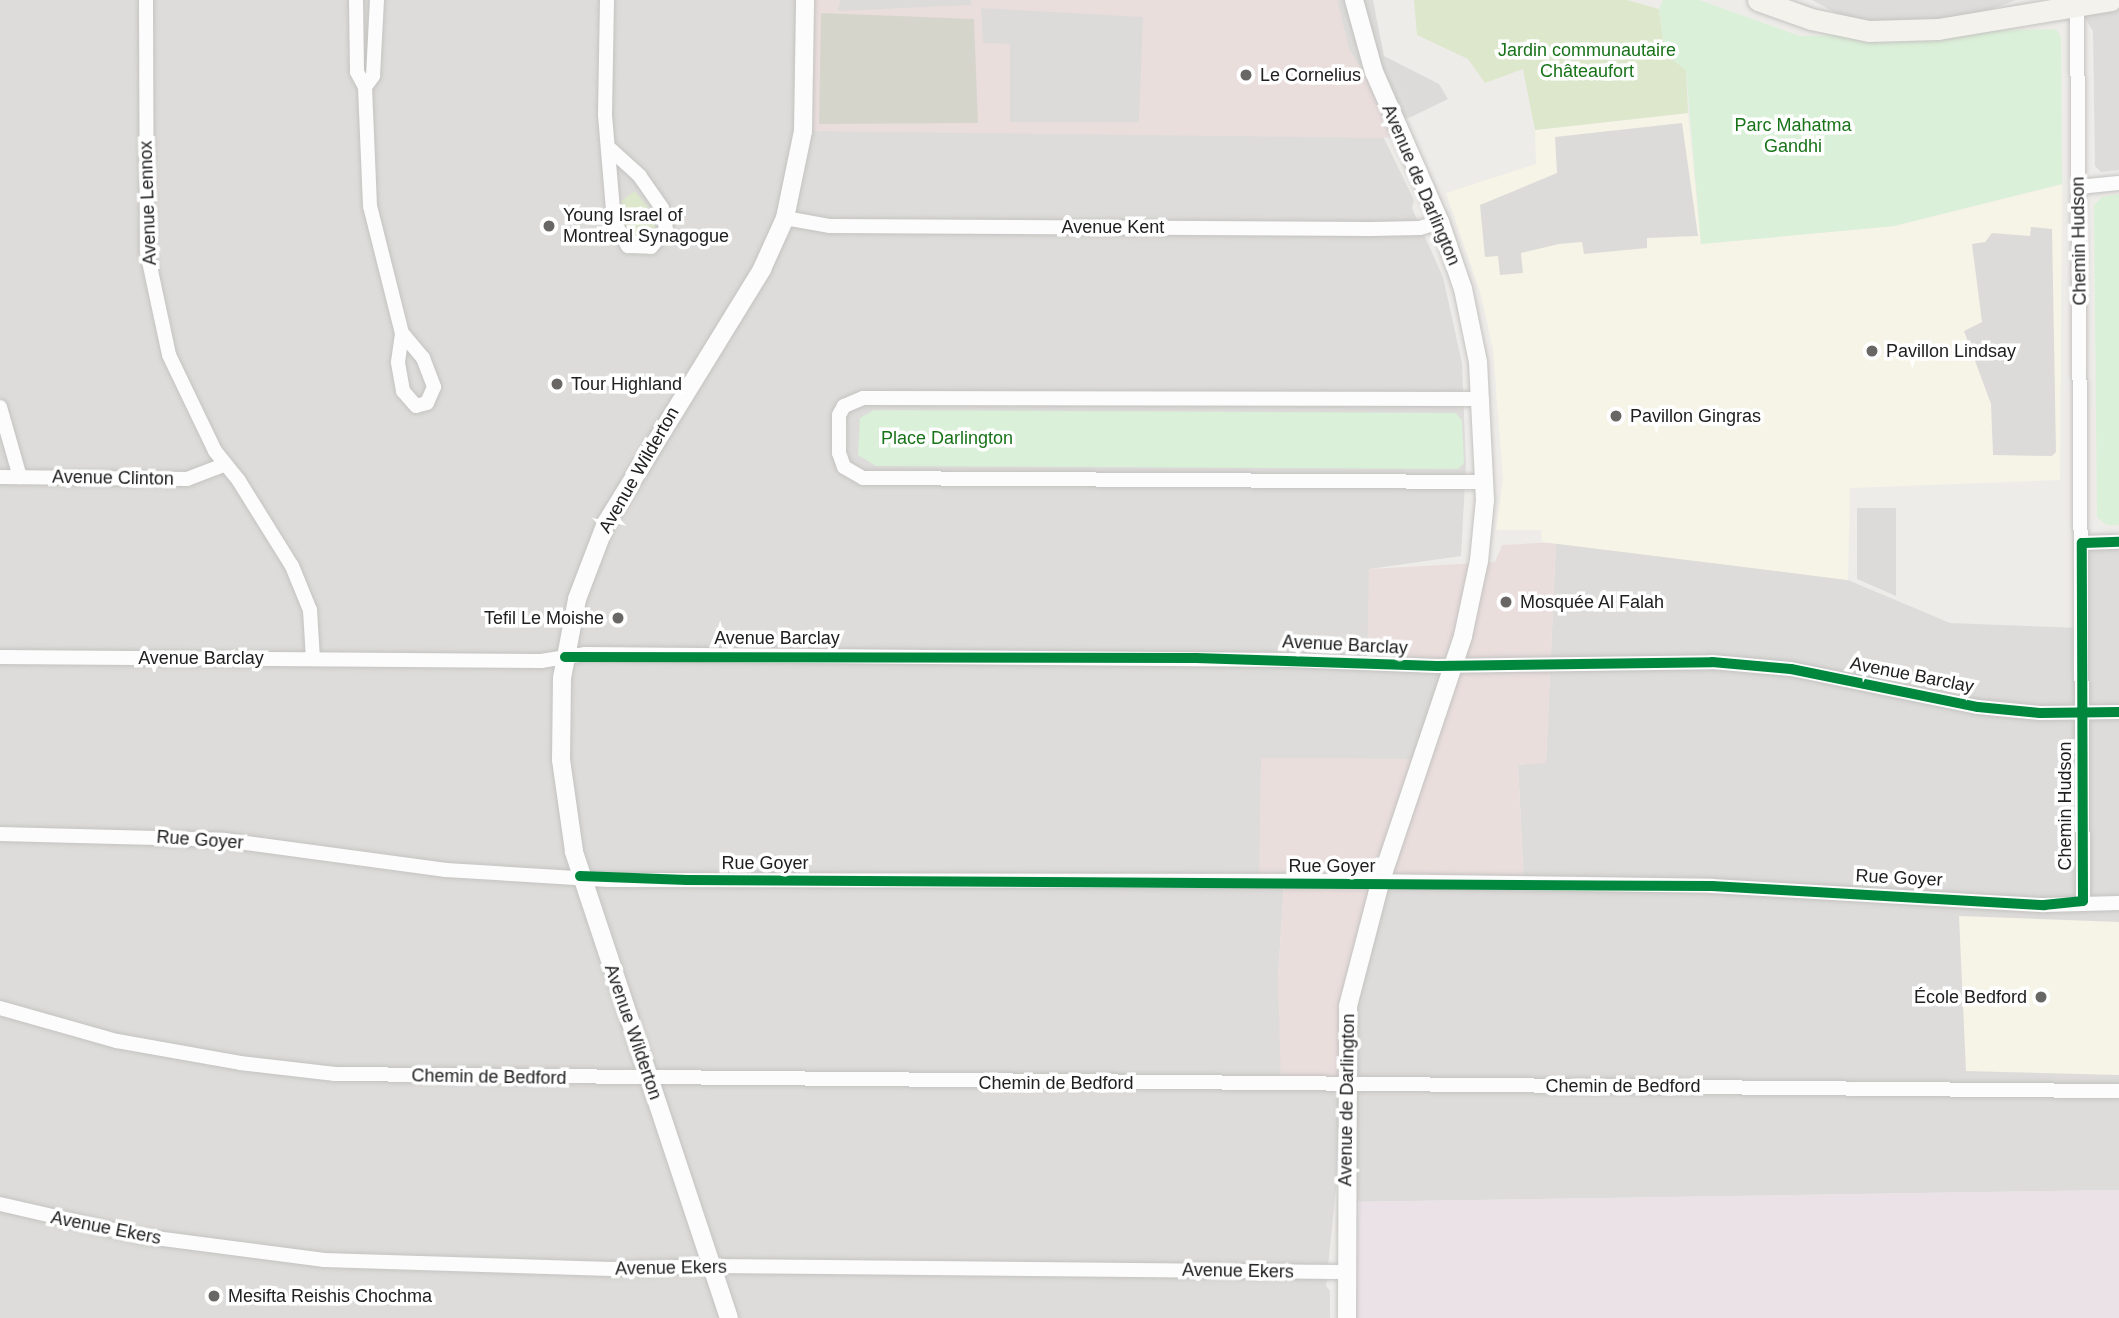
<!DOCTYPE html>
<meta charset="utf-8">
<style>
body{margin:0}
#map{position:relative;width:2119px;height:1318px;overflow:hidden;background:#eeece9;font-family:Helvetica,sans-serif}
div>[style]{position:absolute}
.residential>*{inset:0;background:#dddcda}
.commercial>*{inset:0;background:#eadedd}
.industrial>*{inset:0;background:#ebe2e7}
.education>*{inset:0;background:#f6f4e6}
.construction>*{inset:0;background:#d6d5cc}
.grass>*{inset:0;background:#dde7cc}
.park>*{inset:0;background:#dbf0d8}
.parking>*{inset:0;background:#dcdbda}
.roads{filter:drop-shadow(0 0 2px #c4c3c1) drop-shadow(0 0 2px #c4c3c1)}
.minor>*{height:14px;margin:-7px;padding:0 7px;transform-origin:7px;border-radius:7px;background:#fcfcfc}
.tertiary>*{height:18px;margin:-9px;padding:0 9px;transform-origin:9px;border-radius:9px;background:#fcfcfc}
.secondary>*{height:21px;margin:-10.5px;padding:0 10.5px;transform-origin:10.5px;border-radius:10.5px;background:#f3f2ec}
.cycleway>*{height:10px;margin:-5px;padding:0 5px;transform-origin:5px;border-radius:5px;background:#00873e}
.dots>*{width:19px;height:19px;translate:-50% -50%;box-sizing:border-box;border:4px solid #fff;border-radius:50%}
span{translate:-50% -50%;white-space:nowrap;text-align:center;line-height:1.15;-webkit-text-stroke:7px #fff;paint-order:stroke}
.park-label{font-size:18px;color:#197319}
.poi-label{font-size:18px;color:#202020}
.left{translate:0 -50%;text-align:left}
.right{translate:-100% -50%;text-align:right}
.street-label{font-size:18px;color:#202020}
</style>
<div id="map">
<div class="residential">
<div style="clip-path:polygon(0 0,1373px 0,1384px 56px,1411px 117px,1378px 126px,1414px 200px,1412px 208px,1443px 277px,1462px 363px,1466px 464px,1461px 556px,1369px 569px,1455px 665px,1422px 759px,1284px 883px,1278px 978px,1380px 883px,1524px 885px,1518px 765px,1546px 762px,1556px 542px,1848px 580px,1950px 623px,2081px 628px,2082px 543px,2119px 543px,2119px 1190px,1346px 1202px,1344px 1109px,1326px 1286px,1330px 1291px,1330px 1318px,0 1318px)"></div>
<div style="clip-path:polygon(1812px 0,2016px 0,1938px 29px,1869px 31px)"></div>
<div style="clip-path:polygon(2119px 0,2119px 170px,2101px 172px,2095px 166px,2093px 31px,2077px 6px)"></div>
</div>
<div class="commercial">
<div style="clip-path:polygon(806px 0,1337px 0,1349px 49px,1403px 138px,803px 131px)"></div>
<div style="clip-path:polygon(1556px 542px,1546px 763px,1518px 765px,1524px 886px,1380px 883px,1354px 978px,1345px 1084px,1281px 1083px,1278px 979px,1284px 883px,1259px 883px,1261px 758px,1422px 759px,1454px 666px,1367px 665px,1369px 569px,1495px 562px,1502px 545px)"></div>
</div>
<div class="industrial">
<div style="clip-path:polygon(2119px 1190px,2119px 1318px,1347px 1318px,1346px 1202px)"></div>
</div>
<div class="education">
<div style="clip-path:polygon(1688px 113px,1701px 244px,1894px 226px,2062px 184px,2060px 480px,1850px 488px,1848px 580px,1542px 542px,1541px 530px,1496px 530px,1503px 478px,1493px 349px,1481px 295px,1446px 193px,1536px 164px,1535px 130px)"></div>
<div style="clip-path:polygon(1959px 916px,2119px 922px,2119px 1075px,1966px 1071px)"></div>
</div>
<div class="construction">
<div style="clip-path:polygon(821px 13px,974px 19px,978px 123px,819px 124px)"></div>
</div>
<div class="grass">
<div style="clip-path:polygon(1414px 0,1627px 0,1659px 9px,1665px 54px,1686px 70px,1688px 113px,1535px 130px,1523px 69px,1485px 83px,1468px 59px,1417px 35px)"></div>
<div style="clip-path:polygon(635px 191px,656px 217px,655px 233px,647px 240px,633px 238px,625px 228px,621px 201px)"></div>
</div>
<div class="park">
<div style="clip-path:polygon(1663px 0,1699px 0,1800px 36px,2056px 29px,2061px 37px,2062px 184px,1894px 226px,1701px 244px,1686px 70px,1665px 54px,1659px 9px)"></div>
<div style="clip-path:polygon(2119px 194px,2119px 525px,2107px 525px,2097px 517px,2094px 205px,2102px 197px)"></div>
<div style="clip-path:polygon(874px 410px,1456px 413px,1462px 421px,1464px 463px,1458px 469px,876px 466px,858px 455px,860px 418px)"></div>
</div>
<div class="parking">
<div style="clip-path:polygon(840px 0,971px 0,971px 5px,838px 11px)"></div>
<div style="clip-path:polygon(981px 8px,1143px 17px,1139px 122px,1010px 122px,1010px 44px,983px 43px)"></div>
<div style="clip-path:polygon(1384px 56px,1439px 84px,1448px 99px,1411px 117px)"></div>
<div style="clip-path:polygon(1682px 123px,1698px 236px,1647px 238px,1647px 248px,1584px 254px,1582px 242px,1559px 244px,1521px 253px,1523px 273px,1500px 275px,1498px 256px,1485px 257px,1480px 205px,1557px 173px,1555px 137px)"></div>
<div style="clip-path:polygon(2031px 227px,2052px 229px,2056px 452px,2052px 456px,1993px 455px,1991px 404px,1964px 331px,1982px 322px,1972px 244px,1985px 242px,1992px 233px,2030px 236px)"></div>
<div style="clip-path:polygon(1857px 508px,1896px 508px,1896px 596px,1857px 579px)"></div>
</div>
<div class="roads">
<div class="minor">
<div style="left:146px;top:0;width:252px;rotate:89.8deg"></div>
<div style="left:147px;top:252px;width:105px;rotate:77.9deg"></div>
<div style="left:169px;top:355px;width:106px;rotate:64.4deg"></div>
<div style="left:215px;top:451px;width:38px;rotate:51deg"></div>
<div style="left:239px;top:481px;width:100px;rotate:58.1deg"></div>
<div style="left:292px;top:566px;width:48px;rotate:67.8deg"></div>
<div style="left:310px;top:610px;width:49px;rotate:86.5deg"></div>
<div style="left:356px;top:0;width:72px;rotate:89.2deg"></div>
<div style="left:357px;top:72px;width:17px;rotate:62deg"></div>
<div style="left:365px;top:87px;width:119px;rotate:87.6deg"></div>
<div style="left:370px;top:206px;width:131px;rotate:75.9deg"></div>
<div style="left:402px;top:333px;width:33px;rotate:50deg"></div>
<div style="left:423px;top:358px;width:31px;rotate:69deg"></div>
<div style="left:434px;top:387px;width:17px;rotate:114deg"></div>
<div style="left:427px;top:403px;width:11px;rotate:165deg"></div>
<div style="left:416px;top:406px;width:20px;rotate:-131deg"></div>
<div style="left:403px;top:391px;width:29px;rotate:-100deg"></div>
<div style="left:398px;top:362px;width:29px;rotate:-82deg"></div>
<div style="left:607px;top:0;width:115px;rotate:91deg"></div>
<div style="left:605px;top:115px;width:107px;rotate:85.2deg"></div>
<div style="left:614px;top:222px;width:28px;rotate:60deg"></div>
<div style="left:628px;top:246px;width:23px;rotate:2deg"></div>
<div style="left:651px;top:247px;width:23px;rotate:-50deg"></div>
<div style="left:666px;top:229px;width:21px;rotate:-101deg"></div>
<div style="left:662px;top:208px;width:39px;rotate:-125deg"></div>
<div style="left:640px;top:176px;width:43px;rotate:-137.8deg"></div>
<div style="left:2077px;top:0;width:901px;rotate:89.62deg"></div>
<div style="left:365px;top:87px;width:14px;rotate:-54deg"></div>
<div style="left:373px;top:76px;width:76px;rotate:-87deg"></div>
<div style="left:2078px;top:187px;width:41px;rotate:-5.6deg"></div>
<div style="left:785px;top:218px;width:46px;rotate:10.1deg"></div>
<div style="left:830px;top:226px;width:541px;rotate:0.32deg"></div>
<div style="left:1371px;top:229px;width:49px;rotate:-1.2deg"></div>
<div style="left:1420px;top:228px;width:21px;rotate:-17deg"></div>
<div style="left:1482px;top:399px;width:619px;rotate:-179.91deg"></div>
<div style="left:863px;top:398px;width:21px;rotate:157deg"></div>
<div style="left:844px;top:406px;width:10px;rotate:119deg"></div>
<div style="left:839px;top:415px;width:38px;rotate:90deg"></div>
<div style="left:839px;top:453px;width:15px;rotate:70deg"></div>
<div style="left:844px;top:467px;width:22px;rotate:30deg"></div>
<div style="left:863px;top:478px;width:622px;rotate:0.37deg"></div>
<div style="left:0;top:407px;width:73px;rotate:74.1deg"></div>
<div style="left:0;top:477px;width:187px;rotate:0.6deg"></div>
<div style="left:187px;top:479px;width:40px;rotate:-21deg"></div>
<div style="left:2082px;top:543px;width:37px;rotate:-2deg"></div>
<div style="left:0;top:657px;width:541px;rotate:0.42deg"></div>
<div style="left:541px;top:661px;width:45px;rotate:-9deg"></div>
<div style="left:585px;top:654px;width:705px;rotate:0.49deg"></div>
<div style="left:1290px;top:660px;width:147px;rotate:2.3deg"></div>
<div style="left:1437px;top:666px;width:275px;rotate:-0.8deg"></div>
<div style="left:1712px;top:662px;width:79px;rotate:5.1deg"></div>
<div style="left:1791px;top:669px;width:191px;rotate:11.5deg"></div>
<div style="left:1978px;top:707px;width:62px;rotate:5.5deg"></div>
<div style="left:2040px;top:713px;width:79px;rotate:-0.7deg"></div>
<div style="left:0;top:834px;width:224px;rotate:1.5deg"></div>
<div style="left:224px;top:840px;width:224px;rotate:7.7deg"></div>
<div style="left:446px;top:870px;width:162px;rotate:3.5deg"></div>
<div style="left:608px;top:880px;width:756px;rotate:0.08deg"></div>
<div style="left:1364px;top:881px;width:348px;rotate:0.8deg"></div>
<div style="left:1712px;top:886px;width:333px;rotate:3.3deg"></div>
<div style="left:2044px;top:905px;width:75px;rotate:-1.5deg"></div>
<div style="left:0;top:1008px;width:122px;rotate:15.8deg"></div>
<div style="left:117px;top:1041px;width:125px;rotate:10.1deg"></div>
<div style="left:240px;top:1063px;width:96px;rotate:6.6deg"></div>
<div style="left:335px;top:1074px;width:1784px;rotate:0.55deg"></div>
<div style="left:0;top:1204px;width:144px;rotate:12.9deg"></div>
<div style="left:140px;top:1236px;width:186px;rotate:7.4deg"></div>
<div style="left:324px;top:1260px;width:287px;rotate:1.8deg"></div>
<div style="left:611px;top:1269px;width:99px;rotate:-1.7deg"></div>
<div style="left:710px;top:1266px;width:637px;rotate:0.54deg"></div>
</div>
<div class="tertiary">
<div style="left:729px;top:1318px;width:492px;rotate:-108.4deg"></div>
<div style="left:574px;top:851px;width:92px;rotate:-98.1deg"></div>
<div style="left:561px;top:760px;width:82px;rotate:-89.3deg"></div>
<div style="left:562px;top:678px;width:80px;rotate:-79.2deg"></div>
<div style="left:577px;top:599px;width:81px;rotate:-69.1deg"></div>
<div style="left:606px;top:523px;width:298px;rotate:-58.4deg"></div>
<div style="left:762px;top:269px;width:56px;rotate:-65.7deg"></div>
<div style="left:785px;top:218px;width:89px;rotate:-78.3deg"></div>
<div style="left:803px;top:131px;width:131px;rotate:-89.1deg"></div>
<div style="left:1347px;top:1318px;width:312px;rotate:-89.8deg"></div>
<div style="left:1348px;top:1006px;width:127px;rotate:-75.4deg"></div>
<div style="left:1380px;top:883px;width:261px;rotate:-71.4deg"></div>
<div style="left:1463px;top:636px;width:77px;rotate:-78deg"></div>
<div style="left:1479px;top:561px;width:61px;rotate:-84.4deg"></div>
<div style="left:1485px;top:500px;width:138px;rotate:-92.9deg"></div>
<div style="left:1478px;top:362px;width:75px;rotate:-101.6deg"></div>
<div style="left:1463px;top:289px;width:71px;rotate:-108.9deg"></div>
<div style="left:1440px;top:222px;width:164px;rotate:-113.7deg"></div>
<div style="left:1374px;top:72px;width:75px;rotate:-105.5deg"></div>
</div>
<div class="secondary">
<div style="left:1758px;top:0;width:56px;rotate:19.7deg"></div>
<div style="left:1811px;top:19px;width:59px;rotate:11.7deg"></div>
<div style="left:1869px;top:31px;width:69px;rotate:-1.7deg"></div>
<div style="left:1938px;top:29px;width:175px;rotate:-9.5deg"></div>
</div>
</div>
<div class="cycleway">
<div style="left:565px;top:657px;width:631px;rotate:0.09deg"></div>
<div style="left:1196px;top:658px;width:241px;rotate:1.9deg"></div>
<div style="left:1437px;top:666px;width:275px;rotate:-0.8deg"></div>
<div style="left:1712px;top:662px;width:79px;rotate:5.1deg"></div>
<div style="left:1791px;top:669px;width:191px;rotate:11.5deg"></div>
<div style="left:1978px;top:707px;width:62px;rotate:5.5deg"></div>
<div style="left:2040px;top:713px;width:79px;rotate:-0.7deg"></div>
<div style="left:580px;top:876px;width:107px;rotate:2.1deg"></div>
<div style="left:687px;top:880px;width:1025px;rotate:0.34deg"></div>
<div style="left:1712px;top:886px;width:333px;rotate:3.3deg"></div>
<div style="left:2044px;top:905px;width:39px;rotate:-6deg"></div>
<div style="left:2083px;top:901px;width:358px;rotate:-90.2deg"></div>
<div style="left:2082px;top:543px;width:37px;rotate:-2deg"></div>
</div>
<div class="dots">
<div style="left:1246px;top:75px;background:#686766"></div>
<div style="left:549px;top:226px;background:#686766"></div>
<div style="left:1872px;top:351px;background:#686766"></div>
<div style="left:557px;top:384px;background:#686766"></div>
<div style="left:1616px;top:416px;background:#686766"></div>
<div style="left:1506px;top:602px;background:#686766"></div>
<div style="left:618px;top:618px;background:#686766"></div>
<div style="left:2041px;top:997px;background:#686766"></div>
<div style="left:214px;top:1296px;background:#686766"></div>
</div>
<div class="park-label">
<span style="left:1587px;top:61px">Jardin communautaire<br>Châteaufort</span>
<span style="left:1793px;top:136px">Parc Mahatma<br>Gandhi</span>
<span style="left:947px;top:438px">Place Darlington</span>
</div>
<div class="poi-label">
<span class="left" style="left:1260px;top:75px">Le Cornelius</span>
<span class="left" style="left:563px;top:226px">Young Israel of<br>Montreal Synagogue</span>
<span class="left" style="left:1886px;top:351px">Pavillon Lindsay</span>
<span class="left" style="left:571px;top:384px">Tour Highland</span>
<span class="left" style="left:1630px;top:416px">Pavillon Gingras</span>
<span class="left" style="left:1520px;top:602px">Mosquée Al Falah</span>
<span class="right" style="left:604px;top:618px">Tefil Le Moishe</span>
<span class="right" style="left:2027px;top:997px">École Bedford</span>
<span class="left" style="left:228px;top:1296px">Mesifta Reishis Chochma</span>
</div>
<div class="street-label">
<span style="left:1421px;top:185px;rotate:67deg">Avenue de Darlington</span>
<span style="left:148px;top:203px;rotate:-92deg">Avenue Lennox</span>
<span style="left:1113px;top:227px">Avenue Kent</span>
<span style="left:2079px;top:241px;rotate:-91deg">Chemin Hudson</span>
<span style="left:639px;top:470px;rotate:-60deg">Avenue Wilderton</span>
<span style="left:113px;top:478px;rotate:1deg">Avenue Clinton</span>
<span style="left:777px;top:638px">Avenue Barclay</span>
<span style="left:1345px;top:645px;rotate:3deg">Avenue Barclay</span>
<span style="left:201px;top:658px">Avenue Barclay</span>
<span style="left:1912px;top:675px;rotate:11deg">Avenue Barclay</span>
<span style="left:2065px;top:806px;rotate:-90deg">Chemin Hudson</span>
<span style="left:200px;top:840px;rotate:4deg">Rue Goyer</span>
<span style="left:765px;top:863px">Rue Goyer</span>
<span style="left:1332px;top:866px">Rue Goyer</span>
<span style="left:1899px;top:878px;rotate:3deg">Rue Goyer</span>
<span style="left:633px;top:1032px;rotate:71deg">Avenue Wilderton</span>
<span style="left:489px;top:1077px;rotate:1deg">Chemin de Bedford</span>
<span style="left:1056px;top:1083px">Chemin de Bedford</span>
<span style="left:1623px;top:1086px">Chemin de Bedford</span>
<span style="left:1347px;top:1100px;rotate:-89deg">Avenue de Darlington</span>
<span style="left:106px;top:1228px;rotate:11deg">Avenue Ekers</span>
<span style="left:671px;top:1268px;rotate:-1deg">Avenue Ekers</span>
<span style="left:1238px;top:1271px;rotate:1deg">Avenue Ekers</span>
</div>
</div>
